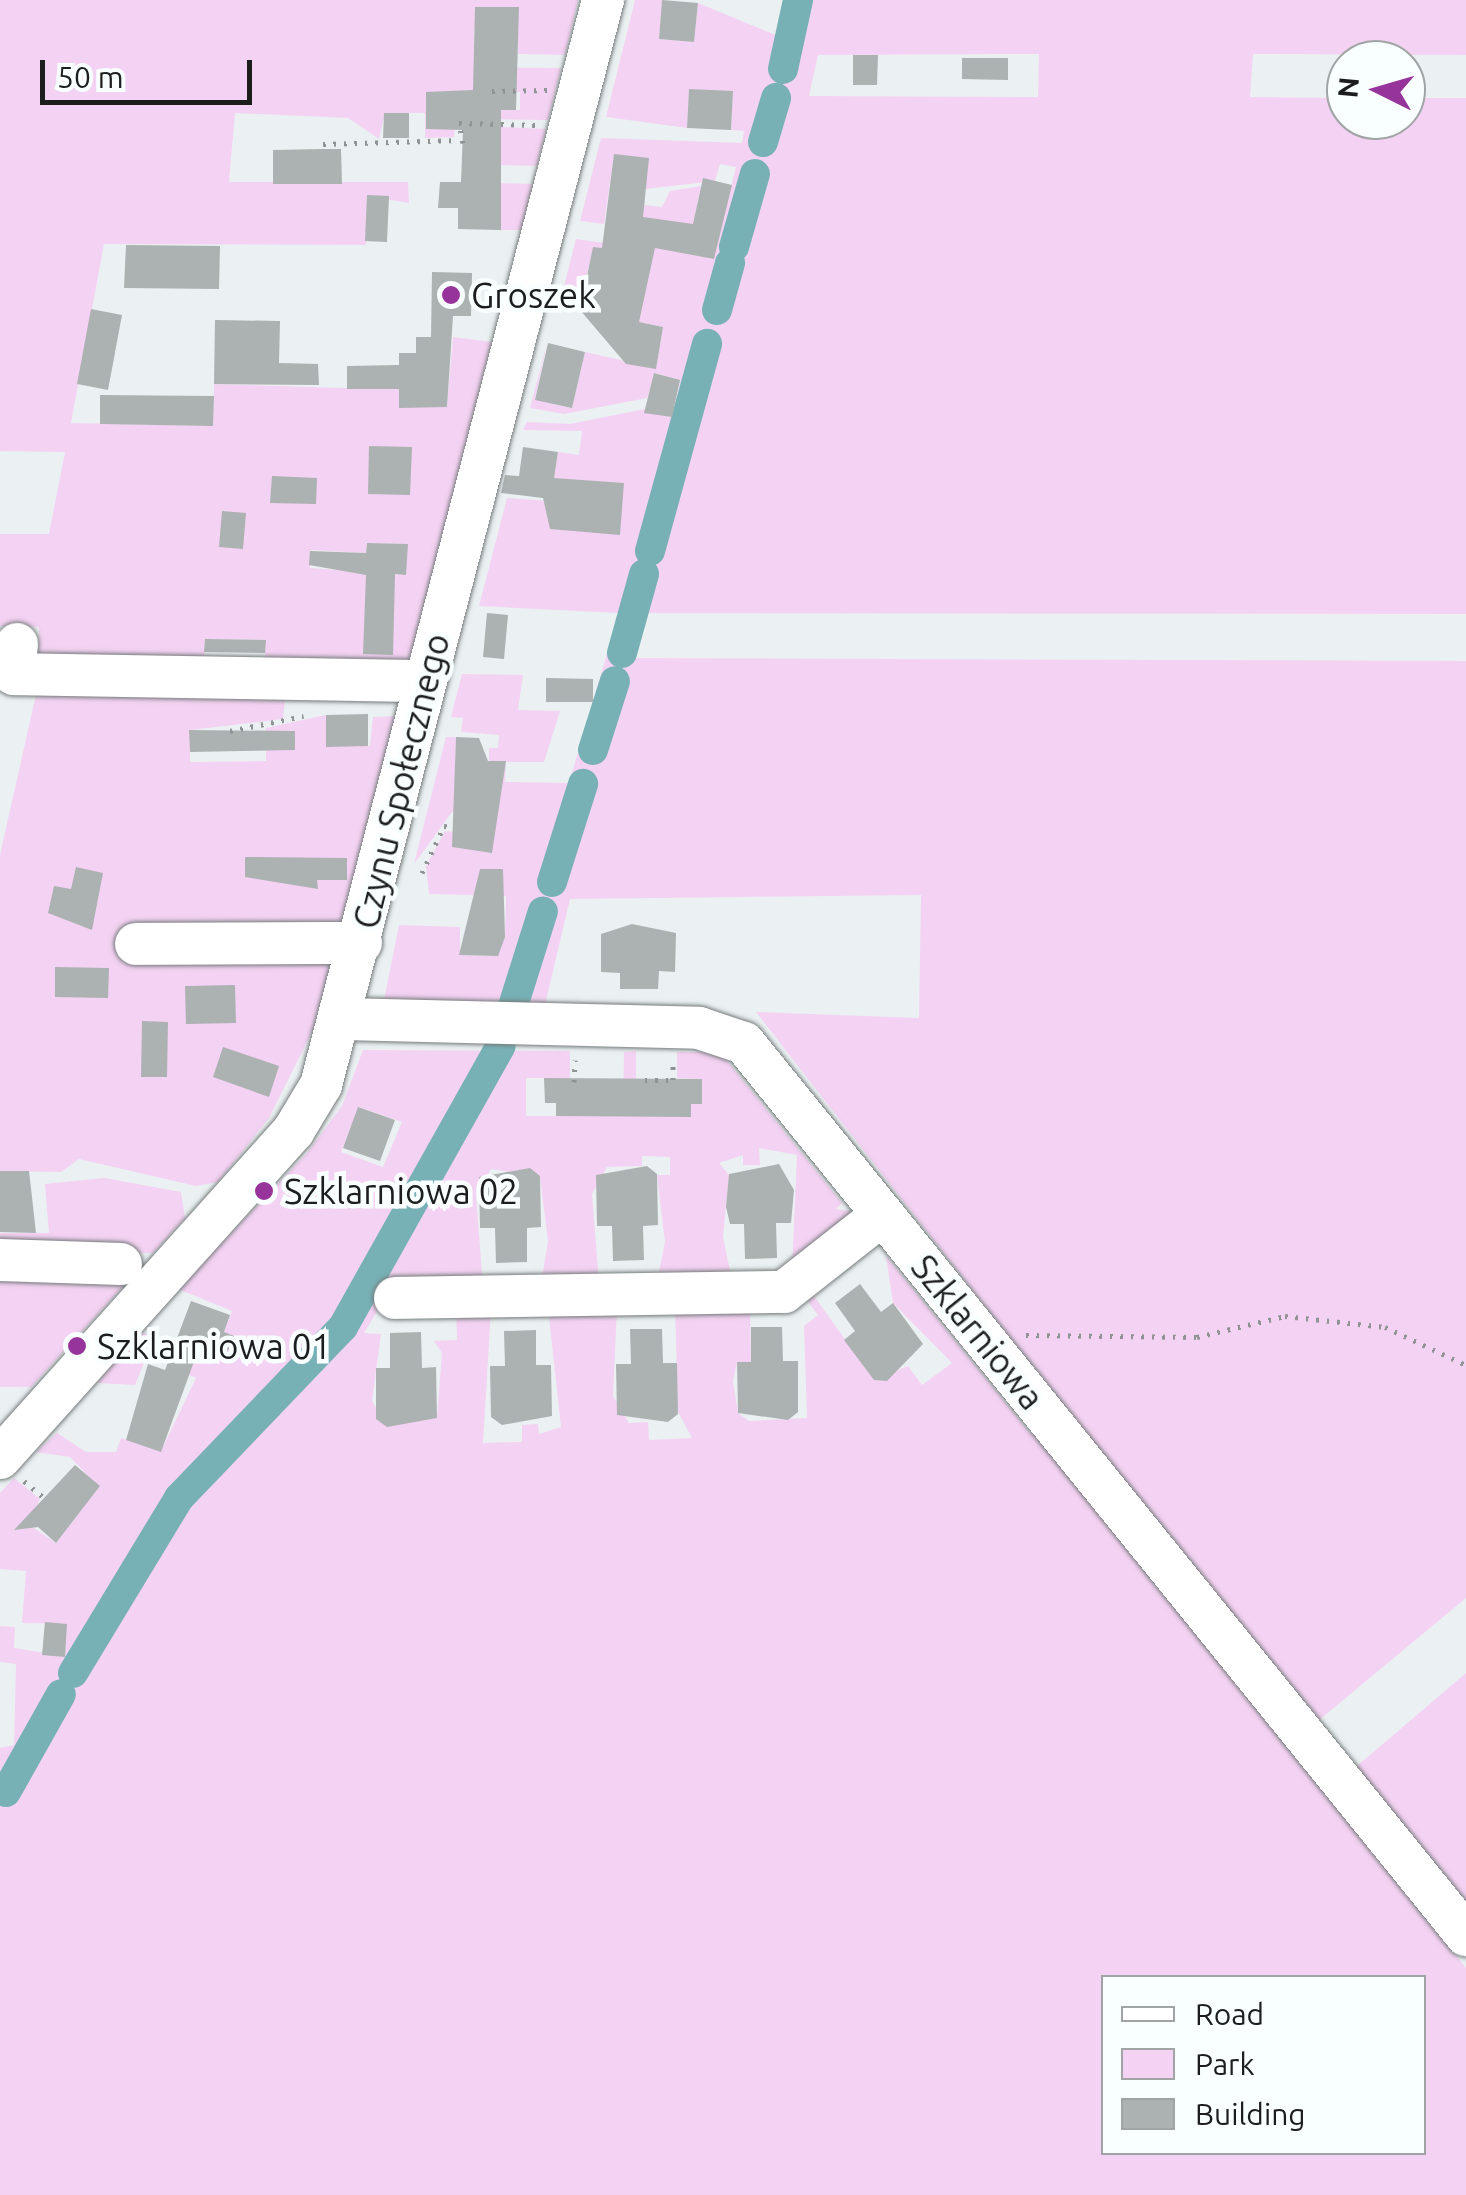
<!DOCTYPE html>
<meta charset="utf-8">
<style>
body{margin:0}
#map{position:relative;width:1466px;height:2195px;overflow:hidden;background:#ebf1f2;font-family:Ubuntu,sans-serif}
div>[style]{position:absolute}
.green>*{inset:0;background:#f4d2f3}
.canal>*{height:30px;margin:-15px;padding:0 15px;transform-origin:15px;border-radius:15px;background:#77b1b6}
.building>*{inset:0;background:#acb1b2}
.path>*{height:5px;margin-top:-2.5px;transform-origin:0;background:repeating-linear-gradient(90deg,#8f9393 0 2.5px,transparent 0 10.5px)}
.roads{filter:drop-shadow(0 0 2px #767b7c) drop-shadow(0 0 2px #767b7c)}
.minor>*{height:42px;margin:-21px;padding:0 21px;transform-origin:21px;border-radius:21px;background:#fff}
.dots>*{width:28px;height:28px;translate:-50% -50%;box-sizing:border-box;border:5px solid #f9feff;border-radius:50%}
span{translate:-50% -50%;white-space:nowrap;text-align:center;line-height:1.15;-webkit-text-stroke:9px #f9feff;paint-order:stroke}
.poi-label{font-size:35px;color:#1c1e1e}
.left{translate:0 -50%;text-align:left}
.street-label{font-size:35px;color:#1c1e1e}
.legend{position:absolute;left:1101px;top:1975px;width:325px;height:180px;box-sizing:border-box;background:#f9feff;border:2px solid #a1a4a5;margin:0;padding:12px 18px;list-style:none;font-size:30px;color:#1c1e1e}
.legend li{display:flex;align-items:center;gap:20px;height:50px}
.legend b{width:50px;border:2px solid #a1a4a5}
.north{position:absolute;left:1326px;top:40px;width:100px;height:100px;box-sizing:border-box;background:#f9feff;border:2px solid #a1a4a5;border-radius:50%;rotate:275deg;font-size:28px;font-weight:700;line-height:40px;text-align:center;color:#1c1e1e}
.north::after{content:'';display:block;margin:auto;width:35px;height:45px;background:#97349b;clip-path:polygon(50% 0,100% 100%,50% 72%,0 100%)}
.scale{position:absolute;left:40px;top:60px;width:212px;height:45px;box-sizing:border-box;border:5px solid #1c1e1e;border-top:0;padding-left:12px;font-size:30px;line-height:35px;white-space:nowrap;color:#1c1e1e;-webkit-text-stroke:8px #f9feff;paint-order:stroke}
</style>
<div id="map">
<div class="green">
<div style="clip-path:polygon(evenodd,0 0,578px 0,565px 55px,518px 54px,518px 29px,474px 29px,474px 67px,561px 68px,548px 120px,455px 119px,454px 137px,425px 138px,425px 113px,385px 113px,379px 139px,348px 118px,235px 113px,229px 182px,408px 182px,409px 203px,367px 196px,366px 245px,104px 244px,71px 423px,213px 426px,214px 384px,378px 389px,399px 365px,399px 407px,447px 407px,453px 337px,492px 342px,410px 666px,265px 664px,265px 640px,205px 639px,204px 663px,39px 662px,39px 627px,0 626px,0 534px,49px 534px,65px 452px,0 451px,0 0,426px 92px,520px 92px,520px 110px,426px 107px,426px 92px,0 0,367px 543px,407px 544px,405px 575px,310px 568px,311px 550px,366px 553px,367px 543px)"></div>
<div style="clip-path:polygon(evenodd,635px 0,662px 0,659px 39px,694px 42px,698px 3px,778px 36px,789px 0,1466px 0,1466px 55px,1253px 54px,1250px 97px,1346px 98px,1346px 120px,1406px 120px,1406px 98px,1466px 98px,1466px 614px,640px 613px,628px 658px,1466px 661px,1466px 1598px,1312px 1726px,756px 1012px,919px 1018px,921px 895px,570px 899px,544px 1009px,383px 1005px,399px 925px,460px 927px,460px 955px,497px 956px,505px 936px,506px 896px,429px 894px,426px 866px,445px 831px,454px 832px,452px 847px,497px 818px,452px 812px,414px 864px,446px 737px,456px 737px,455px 778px,489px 763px,489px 748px,498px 748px,499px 735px,461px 732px,463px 718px,451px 717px,462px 674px,523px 675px,518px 710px,560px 711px,544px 762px,506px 762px,505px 782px,569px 783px,619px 613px,479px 606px,507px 498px,577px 503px,581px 481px,554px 478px,558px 452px,579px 455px,582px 431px,523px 430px,527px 422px,570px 424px,645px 409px,671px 417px,678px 394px,680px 380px,655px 373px,647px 398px,564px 414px,530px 408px,547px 343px,535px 399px,557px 405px,572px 408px,585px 352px,656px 368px,663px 327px,629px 320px,652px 259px,594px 247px,582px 292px,563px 290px,576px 239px,655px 250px,641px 228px,644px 205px,662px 207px,670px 191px,701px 186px,697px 204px,725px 210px,736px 167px,720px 164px,715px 181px,645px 189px,614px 155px,604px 224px,580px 221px,601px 138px,742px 143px,744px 131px,731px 130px,733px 92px,689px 89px,687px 128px,606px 117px,635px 0,1039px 54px,1038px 97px,809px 96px,818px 55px,1039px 54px)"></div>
<div style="clip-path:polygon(501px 127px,546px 129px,537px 166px,499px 165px)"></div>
<div style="clip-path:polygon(459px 182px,533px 184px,521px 230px,501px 230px)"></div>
<div style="clip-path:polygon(37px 690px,286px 690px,283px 719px,190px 730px,190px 762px,266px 761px,266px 728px,326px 715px,326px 746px,370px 746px,373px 717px,397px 716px,324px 1008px,269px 1118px,218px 1182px,196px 1186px,79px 1159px,61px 1172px,0 1171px,0 855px)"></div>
<div style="clip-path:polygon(evenodd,363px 1050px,570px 1051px,570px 1078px,526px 1078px,526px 1116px,623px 1116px,624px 1052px,636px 1051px,636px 1082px,702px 1104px,702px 1079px,677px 1078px,677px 1052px,720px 1052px,842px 1203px,836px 1209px,850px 1211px,847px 1230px,792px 1269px,797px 1155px,759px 1148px,760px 1165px,743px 1165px,743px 1155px,719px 1163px,729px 1175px,723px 1237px,732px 1280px,657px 1282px,665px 1242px,657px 1175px,670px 1175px,670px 1157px,642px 1156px,642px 1166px,607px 1167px,592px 1194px,599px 1283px,541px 1284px,548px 1241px,540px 1177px,491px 1169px,476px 1196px,483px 1285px,409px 1286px,399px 1275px,364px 1333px,381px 1334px,372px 1401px,387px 1426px,437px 1418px,442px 1353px,434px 1341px,457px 1340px,456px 1310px,491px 1310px,483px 1443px,522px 1442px,522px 1425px,538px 1424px,539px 1434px,561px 1427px,548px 1308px,617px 1308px,613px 1396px,629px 1423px,648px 1422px,649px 1440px,692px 1438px,678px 1412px,675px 1306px,750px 1305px,751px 1362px,737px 1362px,733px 1381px,738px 1413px,749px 1421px,807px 1418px,804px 1326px,818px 1315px,802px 1294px,809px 1289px,874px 1380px,908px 1366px,922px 1385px,952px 1363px,893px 1303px,886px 1256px,1030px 1433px,1040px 1432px,1466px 1968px,1466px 2195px,0 2195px,0 1748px,14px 1745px,16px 1664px,0 1662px,0 1626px,15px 1627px,14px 1648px,65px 1656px,67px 1624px,22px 1623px,26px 1571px,0 1569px,0 1493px,14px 1478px,40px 1499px,28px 1524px,56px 1543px,99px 1487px,70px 1457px,36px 1452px,57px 1433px,86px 1452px,116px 1452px,121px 1438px,161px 1451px,196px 1378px,178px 1370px,182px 1360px,150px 1348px,135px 1385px,97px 1383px,139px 1331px,174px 1345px,224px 1332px,232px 1311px,178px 1289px,307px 1153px,342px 1106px,363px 1050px,359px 1107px,402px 1122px,383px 1167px,341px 1152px,359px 1107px,363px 1050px,1104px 1978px,1424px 1978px,1424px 2152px,1104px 2152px,1104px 1978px)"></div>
<div style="clip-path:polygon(105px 1178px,181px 1192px,185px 1218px,153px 1253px,0 1252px,0 1233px,49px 1233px,45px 1184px)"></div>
<div style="clip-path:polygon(0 1274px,128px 1281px,31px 1387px,0 1387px)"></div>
<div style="clip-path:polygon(1466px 1673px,1466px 1915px,1350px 1772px)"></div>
</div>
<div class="canal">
<div style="left:783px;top:69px;width:71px;rotate:-77.7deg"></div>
<div style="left:763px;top:142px;width:46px;rotate:-73.5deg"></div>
<div style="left:734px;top:247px;width:76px;rotate:-74deg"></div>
<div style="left:717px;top:310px;width:49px;rotate:-74.5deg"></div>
<div style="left:650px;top:551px;width:215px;rotate:-74.6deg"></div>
<div style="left:622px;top:653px;width:82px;rotate:-74.4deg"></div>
<div style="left:593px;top:750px;width:72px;rotate:-72.3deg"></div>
<div style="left:552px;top:882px;width:103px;rotate:-72.4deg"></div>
<div style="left:514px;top:1003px;width:96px;rotate:-72.5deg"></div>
<div style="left:73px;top:1673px;width:205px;rotate:-58.8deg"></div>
<div style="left:179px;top:1498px;width:237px;rotate:-46.2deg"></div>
<div style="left:343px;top:1327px;width:322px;rotate:-60.7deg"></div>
<div style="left:6px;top:1792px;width:112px;rotate:-60.7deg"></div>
</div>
<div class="building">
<div style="clip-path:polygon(662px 0,698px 3px,694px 42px,659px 39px)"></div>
<div style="clip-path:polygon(475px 7px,519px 7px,516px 110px,501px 110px,501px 230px,458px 229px,458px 208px,438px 208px,440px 182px,461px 182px,463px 130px,426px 129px,426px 92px,473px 90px)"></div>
<div style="clip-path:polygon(853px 55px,878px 55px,877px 85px,853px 85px)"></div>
<div style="clip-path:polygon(962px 58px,1008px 58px,1008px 80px,962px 79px)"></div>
<div style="clip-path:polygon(689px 89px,733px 91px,731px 130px,687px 128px)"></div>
<div style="clip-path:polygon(384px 113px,409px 113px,409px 138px,383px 138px)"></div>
<div style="clip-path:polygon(322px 149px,341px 149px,342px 184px,273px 184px,273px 150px)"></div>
<div style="clip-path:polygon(614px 154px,649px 158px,643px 217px,693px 224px,703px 178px,732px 185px,714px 259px,655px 248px,639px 322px,663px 327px,656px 369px,626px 364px,580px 310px,593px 247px,602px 248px)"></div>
<div style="clip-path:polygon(367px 195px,389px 196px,387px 242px,365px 241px)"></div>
<div style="clip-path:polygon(126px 245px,220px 246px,219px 289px,124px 288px)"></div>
<div style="clip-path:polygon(432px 272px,472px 273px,471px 316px,453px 316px,447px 407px,399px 408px,399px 389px,347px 389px,347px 366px,399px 365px,399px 353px,416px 353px,416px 337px,431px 337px)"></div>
<div style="clip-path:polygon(91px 309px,122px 315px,108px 390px,77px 384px)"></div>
<div style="clip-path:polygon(215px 320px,280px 321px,279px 363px,318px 364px,319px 385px,214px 384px)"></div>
<div style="clip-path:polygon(548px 343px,585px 352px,572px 408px,535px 400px)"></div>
<div style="clip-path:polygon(654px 373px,680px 380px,672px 417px,644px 413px)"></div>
<div style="clip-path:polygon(100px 395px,214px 396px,213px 426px,100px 424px)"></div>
<div style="clip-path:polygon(369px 446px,412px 447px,410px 495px,368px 494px)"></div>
<div style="clip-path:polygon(523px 447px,558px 452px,554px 478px,624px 483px,620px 535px,550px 529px,543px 498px,501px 493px,505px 475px,519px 476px)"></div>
<div style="clip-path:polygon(272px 476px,317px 478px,316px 504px,270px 503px)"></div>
<div style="clip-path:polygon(222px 511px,246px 513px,243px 549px,219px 547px)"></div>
<div style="clip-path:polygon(367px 543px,408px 544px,406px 575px,395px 574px,393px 655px,363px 654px,366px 575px,309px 565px,310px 551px,366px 553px)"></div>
<div style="clip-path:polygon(487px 613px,508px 615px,504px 659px,483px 657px)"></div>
<div style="clip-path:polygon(205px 639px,266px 640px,265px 653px,204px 652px)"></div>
<div style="clip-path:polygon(546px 678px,593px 679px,593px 702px,546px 702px)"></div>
<div style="clip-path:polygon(368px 714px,368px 746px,326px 747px,326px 715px)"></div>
<div style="clip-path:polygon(189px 730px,295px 731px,295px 750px,190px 752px)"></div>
<div style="clip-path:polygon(456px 737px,479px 738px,488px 761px,506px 761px,492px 853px,452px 847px)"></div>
<div style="clip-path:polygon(245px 857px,347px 858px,347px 880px,317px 880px,318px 889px,245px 877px)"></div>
<div style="clip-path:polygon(76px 867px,103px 873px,92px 930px,48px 913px,54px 886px,71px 889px)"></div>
<div style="clip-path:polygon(480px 869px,503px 869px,505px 937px,498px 956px,459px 955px)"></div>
<div style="clip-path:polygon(632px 924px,676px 933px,675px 972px,659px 971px,658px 989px,620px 989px,620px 973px,601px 972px,601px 934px)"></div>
<div style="clip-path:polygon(55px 967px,109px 968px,108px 998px,55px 997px)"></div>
<div style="clip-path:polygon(235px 985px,236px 1023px,186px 1024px,185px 986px)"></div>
<div style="clip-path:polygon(142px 1021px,168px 1022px,167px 1077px,141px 1077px)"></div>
<div style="clip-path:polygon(223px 1047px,279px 1066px,269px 1097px,213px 1077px)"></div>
<div style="clip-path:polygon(544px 1078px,702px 1079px,702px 1104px,691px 1104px,691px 1117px,556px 1116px,556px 1103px,545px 1103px)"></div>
<div style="clip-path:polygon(358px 1107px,395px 1120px,380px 1161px,343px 1148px)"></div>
<div style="clip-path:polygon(779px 1164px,794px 1190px,791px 1223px,776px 1223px,777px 1258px,745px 1259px,744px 1224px,730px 1224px,726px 1207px,729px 1174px)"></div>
<div style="clip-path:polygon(647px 1166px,657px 1174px,658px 1225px,643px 1226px,644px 1260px,613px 1261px,612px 1226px,597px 1226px,596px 1175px)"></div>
<div style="clip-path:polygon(530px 1168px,540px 1176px,541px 1227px,527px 1228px,527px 1262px,496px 1263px,495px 1228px,480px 1228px,479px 1177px)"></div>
<div style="clip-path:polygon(0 1171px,29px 1171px,36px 1233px,0 1232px)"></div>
<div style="clip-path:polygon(860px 1284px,881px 1312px,893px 1303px,923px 1344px,887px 1381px,874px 1380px,844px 1340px,855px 1331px,835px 1303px)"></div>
<div style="clip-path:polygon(191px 1301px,230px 1315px,224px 1332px,234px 1336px,225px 1358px,199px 1348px,161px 1452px,126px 1440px,148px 1364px,165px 1370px)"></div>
<div style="clip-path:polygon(751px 1327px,782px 1327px,783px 1361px,798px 1361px,798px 1412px,788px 1420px,738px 1413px,737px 1362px,751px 1362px)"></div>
<div style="clip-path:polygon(630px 1329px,662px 1329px,663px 1363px,677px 1363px,678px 1414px,668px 1422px,617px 1415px,616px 1364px,631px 1364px)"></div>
<div style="clip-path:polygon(536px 1330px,536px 1365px,551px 1365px,552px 1416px,502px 1425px,491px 1417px,490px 1366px,505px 1366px,504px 1331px)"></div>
<div style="clip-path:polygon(421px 1332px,422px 1368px,436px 1367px,437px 1418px,387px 1427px,376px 1419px,376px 1368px,390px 1368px,390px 1333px)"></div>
<div style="clip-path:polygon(75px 1465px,100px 1486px,56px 1543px,38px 1527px,14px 1530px)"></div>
<div style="clip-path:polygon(45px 1622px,67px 1624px,65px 1657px,42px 1655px)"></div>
</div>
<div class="path">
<div style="left:492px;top:91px;width:55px;rotate:-1deg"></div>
<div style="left:463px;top:143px;width:20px;rotate:-101deg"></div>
<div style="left:459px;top:123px;width:78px;rotate:1.5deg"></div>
<div style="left:323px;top:144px;width:136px;rotate:-1.7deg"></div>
<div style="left:230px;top:731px;width:75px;rotate:-11.6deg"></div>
<div style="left:422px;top:873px;width:52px;rotate:-64.9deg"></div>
<div style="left:444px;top:826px;width:10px;rotate:6deg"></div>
<div style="left:645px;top:1080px;width:28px"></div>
<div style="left:673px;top:1080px;width:19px;rotate:-90deg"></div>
<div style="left:574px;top:1082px;width:22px;rotate:-87deg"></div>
<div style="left:1026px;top:1335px;width:171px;rotate:0.7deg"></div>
<div style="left:1197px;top:1337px;width:90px;rotate:-13.4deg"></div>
<div style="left:1285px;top:1316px;width:101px;rotate:6.3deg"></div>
<div style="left:1385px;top:1327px;width:89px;rotate:25.1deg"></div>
<div style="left:24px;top:1481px;width:26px;rotate:40deg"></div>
</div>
<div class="roads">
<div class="minor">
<div style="left:17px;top:644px;width:30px;rotate:96deg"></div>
<div style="left:14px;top:674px;width:410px;rotate:1deg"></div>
<div style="left:136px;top:944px;width:225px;rotate:-0.3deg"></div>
<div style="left:343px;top:1019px;width:356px;rotate:1.4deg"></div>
<div style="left:699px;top:1028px;width:47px;rotate:18.4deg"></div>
<div style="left:744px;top:1043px;width:1148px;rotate:51.01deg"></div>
<div style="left:0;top:1260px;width:121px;rotate:1.9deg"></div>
<div style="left:395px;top:1298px;width:389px;rotate:-0.9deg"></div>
<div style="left:784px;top:1292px;width:125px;rotate:-38.2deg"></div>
<div style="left:0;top:1458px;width:440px;rotate:-48.1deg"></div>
<div style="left:294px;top:1130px;width:52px;rotate:-59deg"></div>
<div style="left:321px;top:1085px;width:1121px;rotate:-75.43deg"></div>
</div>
</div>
<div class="dots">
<div style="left:451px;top:295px;background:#97349b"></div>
<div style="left:264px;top:1191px;background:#97349b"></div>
<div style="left:77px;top:1346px;background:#97349b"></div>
</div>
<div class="poi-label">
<span class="left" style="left:471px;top:295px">Groszek</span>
<span class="left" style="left:284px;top:1191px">Szklarniowa 02</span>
<span class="left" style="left:97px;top:1346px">Szklarniowa 01</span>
</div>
<div class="street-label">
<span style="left:401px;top:781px;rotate:-76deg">Czynu Społecznego</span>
<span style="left:978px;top:1332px;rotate:51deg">Szklarniowa</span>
</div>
<ul class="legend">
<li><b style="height:12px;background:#fff"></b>Road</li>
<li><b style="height:28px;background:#f4d2f3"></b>Park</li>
<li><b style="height:28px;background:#acb1b2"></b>Building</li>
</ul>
<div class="north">N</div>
<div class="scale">50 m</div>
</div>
